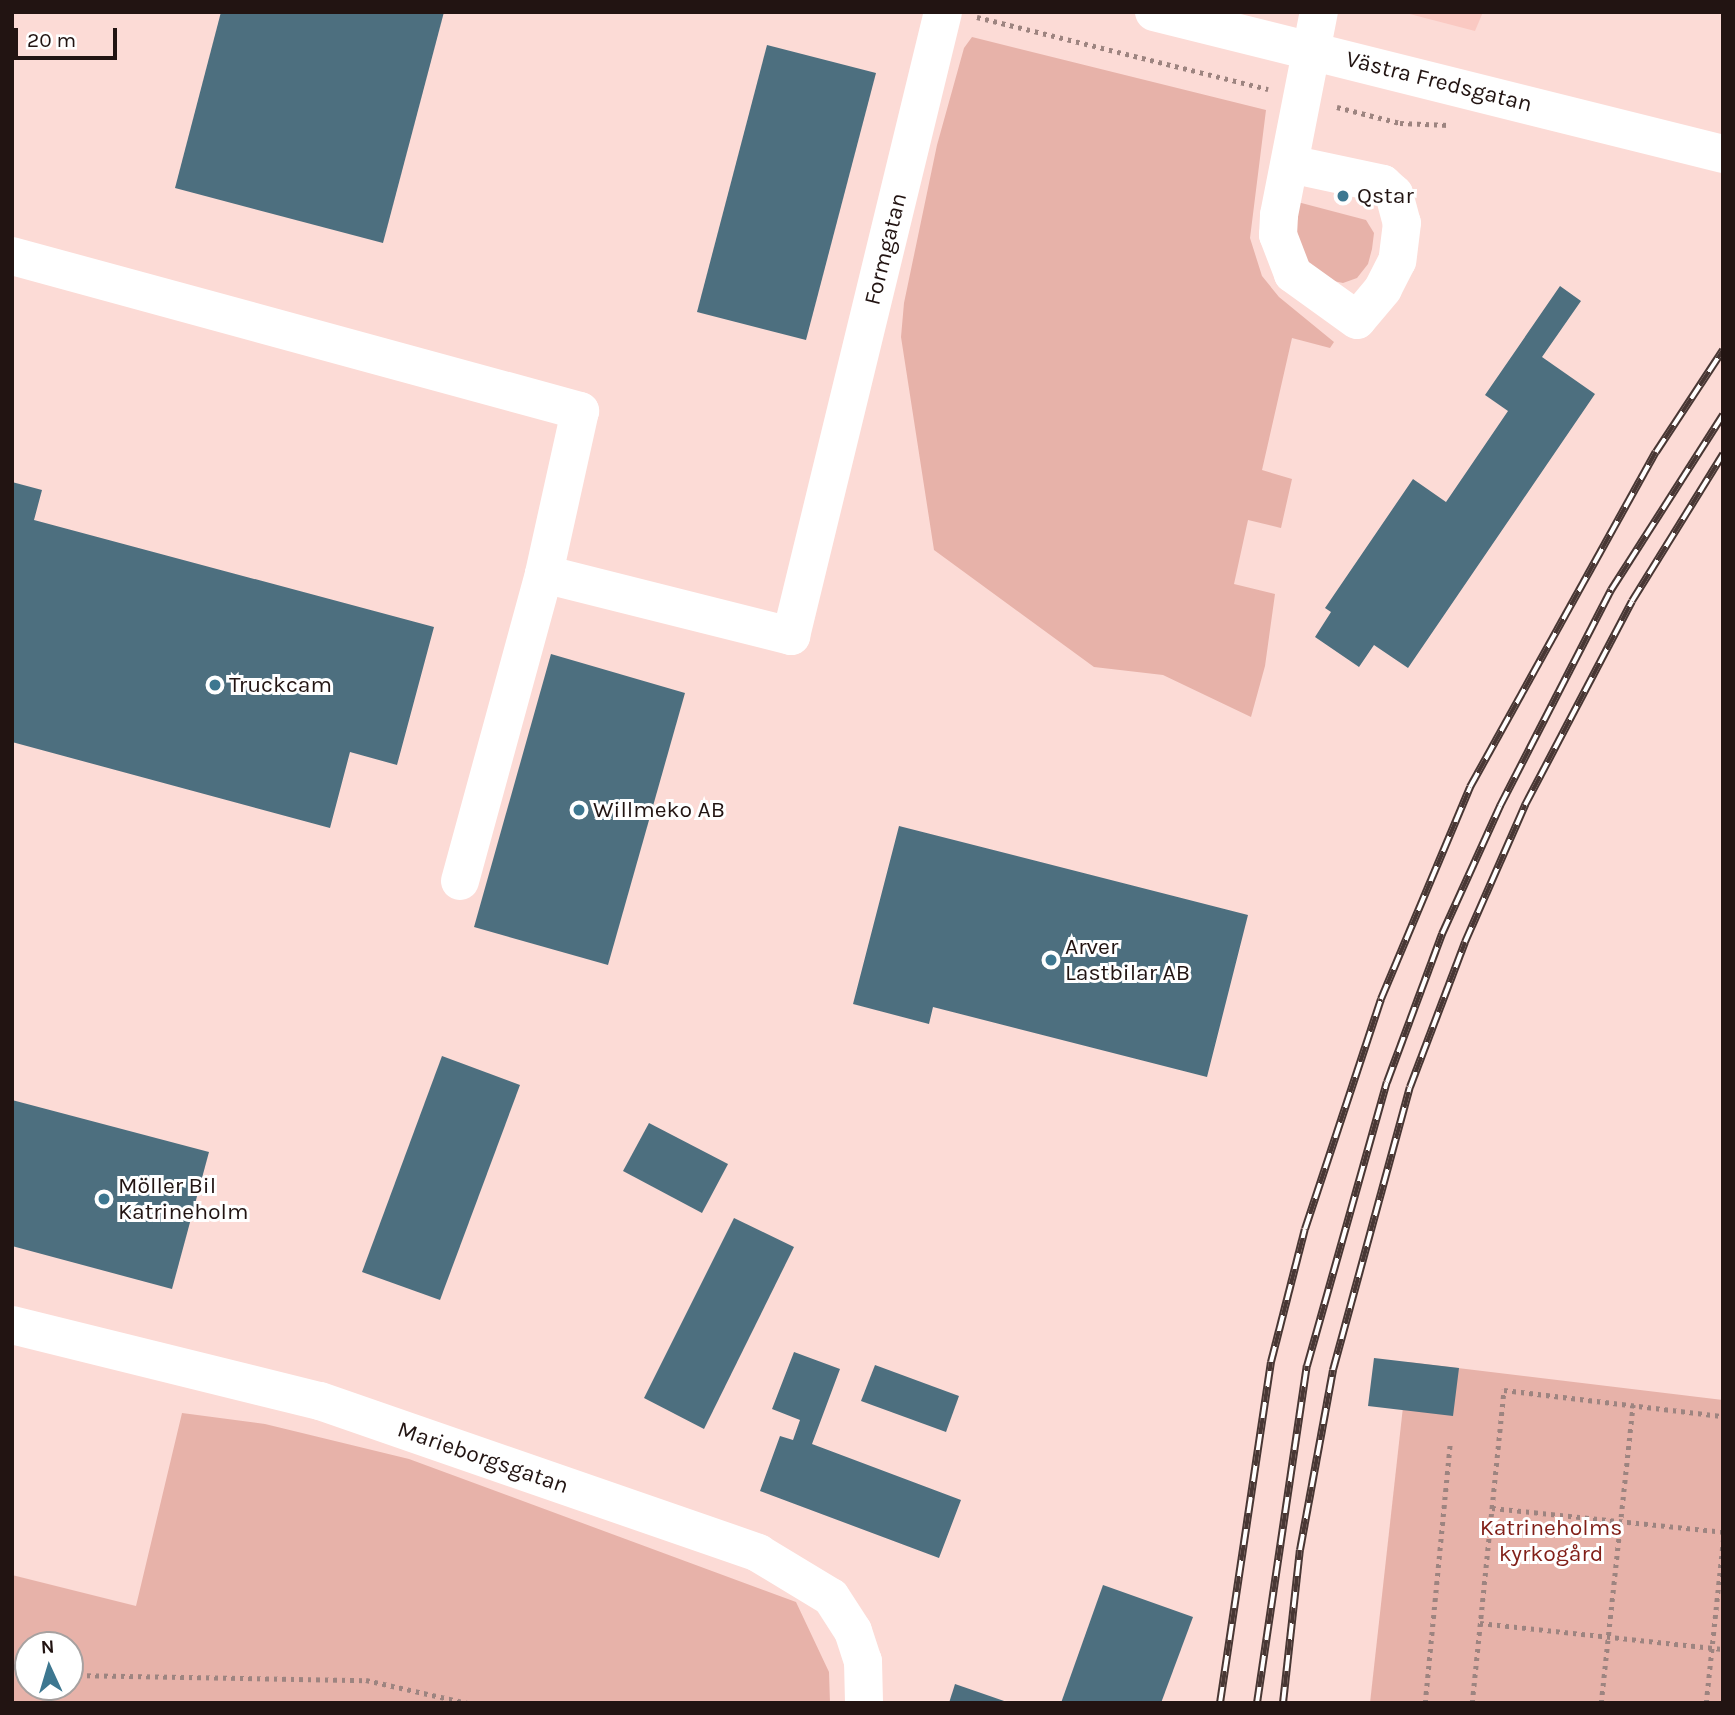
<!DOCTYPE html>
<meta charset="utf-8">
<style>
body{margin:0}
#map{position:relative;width:1735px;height:1715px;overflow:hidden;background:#fcdbd6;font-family:Karla,sans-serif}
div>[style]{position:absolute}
.built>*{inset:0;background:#fac9c2}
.green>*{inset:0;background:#e7b2a9}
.building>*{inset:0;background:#4d6f7f}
.path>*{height:4.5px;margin-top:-2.25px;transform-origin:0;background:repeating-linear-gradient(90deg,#9d8480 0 3.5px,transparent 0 8.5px)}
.minor>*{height:38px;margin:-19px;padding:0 19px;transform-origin:19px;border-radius:19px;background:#fff}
.rail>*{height:8px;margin-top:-4px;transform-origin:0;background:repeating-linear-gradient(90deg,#fff 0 16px,#483734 0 32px);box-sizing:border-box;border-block:2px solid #483734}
.dots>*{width:19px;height:19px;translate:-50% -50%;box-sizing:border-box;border:4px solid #fff;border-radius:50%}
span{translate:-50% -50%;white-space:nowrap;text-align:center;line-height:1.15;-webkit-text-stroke:6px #fff;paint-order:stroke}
.street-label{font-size:23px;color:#221412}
.poi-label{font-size:23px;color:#221412}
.left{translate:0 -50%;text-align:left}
.park-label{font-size:23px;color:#811f18}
.frame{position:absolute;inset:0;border:14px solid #221412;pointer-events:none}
.north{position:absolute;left:14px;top:1631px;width:70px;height:70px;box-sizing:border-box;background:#fff;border:2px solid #a7a1a0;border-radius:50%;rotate:356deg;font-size:19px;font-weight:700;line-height:28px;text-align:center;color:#221412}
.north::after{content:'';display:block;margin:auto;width:24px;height:32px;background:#3d7790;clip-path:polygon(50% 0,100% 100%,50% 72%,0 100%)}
.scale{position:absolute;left:14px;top:28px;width:103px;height:32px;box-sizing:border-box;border:4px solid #221412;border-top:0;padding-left:9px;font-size:21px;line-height:24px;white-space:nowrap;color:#221412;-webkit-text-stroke:5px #fff;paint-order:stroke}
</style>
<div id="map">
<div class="built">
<div style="clip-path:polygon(1402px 12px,1483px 12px,1475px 31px)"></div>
</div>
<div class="green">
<div style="clip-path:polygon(972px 37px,1266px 110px,1250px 238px,1262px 276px,1279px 297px,1334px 342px,1330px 348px,1292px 338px,1262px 470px,1292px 479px,1281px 528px,1248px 520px,1234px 584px,1275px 594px,1265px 666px,1251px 717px,1163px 675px,1094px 667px,934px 550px,901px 337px,904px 303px,937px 145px,964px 48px)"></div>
<div style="clip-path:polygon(1290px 200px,1366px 220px,1374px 233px,1372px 249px,1368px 264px,1357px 278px,1343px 283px,1319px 278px,1302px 264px)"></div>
<div style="clip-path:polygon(1408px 1362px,1723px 1400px,1723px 1703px,1370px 1703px)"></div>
<div style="clip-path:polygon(evenodd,182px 1413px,265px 1424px,409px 1459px,796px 1602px,829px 1672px,830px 1703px,12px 1703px,12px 1575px,136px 1606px,182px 1413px,28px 1645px,70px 1645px,70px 1687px,28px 1687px,28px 1645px)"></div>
</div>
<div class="building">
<div style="clip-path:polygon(221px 12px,444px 12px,383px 243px,175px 188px)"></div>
<div style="clip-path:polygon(767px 45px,876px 73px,806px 340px,697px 312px)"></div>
<div style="clip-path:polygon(1560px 286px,1581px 301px,1542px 357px,1595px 394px,1408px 668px,1374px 645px,1359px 667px,1315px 637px,1331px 612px,1325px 608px,1413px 479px,1446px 502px,1508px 411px,1485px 395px)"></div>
<div style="clip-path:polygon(12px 482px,42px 490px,34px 520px,434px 627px,397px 765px,350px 752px,330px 828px,12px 742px)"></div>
<div style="clip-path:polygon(551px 654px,685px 693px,608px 965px,474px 927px)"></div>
<div style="clip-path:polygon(899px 826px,1248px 915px,1207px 1077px,933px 1007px,929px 1024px,853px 1004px)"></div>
<div style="clip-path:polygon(442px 1056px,520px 1085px,440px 1300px,362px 1272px)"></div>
<div style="clip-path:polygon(12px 1100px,209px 1152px,172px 1289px,12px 1246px)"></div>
<div style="clip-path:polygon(649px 1123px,728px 1164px,702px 1213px,623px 1171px)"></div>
<div style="clip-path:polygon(734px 1218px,794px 1247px,704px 1429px,644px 1398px)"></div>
<div style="clip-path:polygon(794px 1352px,840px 1369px,812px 1444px,961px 1500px,939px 1558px,760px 1491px,780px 1436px,793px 1440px,800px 1420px,772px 1409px)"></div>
<div style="clip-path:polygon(1374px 1358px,1459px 1368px,1453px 1416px,1368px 1406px)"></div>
<div style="clip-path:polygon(875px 1365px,959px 1396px,946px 1432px,861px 1401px)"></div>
<div style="clip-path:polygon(1103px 1585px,1193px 1617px,1161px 1703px,1061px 1703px)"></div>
<div style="clip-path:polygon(955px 1684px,1007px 1702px,1007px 1703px,949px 1703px)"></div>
</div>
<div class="path">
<div style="left:977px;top:17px;width:300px;rotate:13.9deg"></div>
<div style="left:1337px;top:107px;width:65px;rotate:14.3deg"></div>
<div style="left:1400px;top:123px;width:49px;rotate:2.3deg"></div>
<div style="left:1492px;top:1508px;width:232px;rotate:5.9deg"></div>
<div style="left:1480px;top:1623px;width:244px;rotate:6.1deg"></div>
<div style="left:12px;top:1666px;width:16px;rotate:14deg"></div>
<div style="left:70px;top:1675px;width:296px;rotate:1deg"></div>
<div style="left:366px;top:1680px;width:104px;rotate:12.8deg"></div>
<div style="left:1425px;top:1703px;width:260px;rotate:-84.5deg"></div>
<div style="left:1472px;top:1703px;width:315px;rotate:-84.2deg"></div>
<div style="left:1504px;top:1390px;width:221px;rotate:6.8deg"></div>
<div style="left:1601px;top:1703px;width:300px;rotate:-83.9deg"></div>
<div style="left:1706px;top:1703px;width:164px;rotate:-84deg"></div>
</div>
<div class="minor">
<div style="left:1154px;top:12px;width:586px;rotate:14.01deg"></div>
<div style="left:1290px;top:164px;width:95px;rotate:12.1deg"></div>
<div style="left:1383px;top:184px;width:15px;rotate:42deg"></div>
<div style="left:1394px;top:194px;width:30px;rotate:75deg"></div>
<div style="left:1402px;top:223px;width:38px;rotate:97deg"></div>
<div style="left:1397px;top:261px;width:31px;rotate:117deg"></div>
<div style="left:1383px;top:289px;width:40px;rotate:130deg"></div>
<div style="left:1357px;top:320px;width:79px;rotate:-144.3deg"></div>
<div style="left:1293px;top:274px;width:42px;rotate:-111deg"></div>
<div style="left:1278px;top:235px;width:20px;rotate:-87deg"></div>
<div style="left:1279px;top:215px;width:207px;rotate:-78.9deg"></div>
<div style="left:12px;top:256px;width:589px;rotate:15.26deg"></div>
<div style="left:580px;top:411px;width:167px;rotate:102.5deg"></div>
<div style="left:460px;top:881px;width:318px;rotate:-74.7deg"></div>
<div style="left:544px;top:574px;width:255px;rotate:14.1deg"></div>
<div style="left:791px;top:636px;width:642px;rotate:-76.31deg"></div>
<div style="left:12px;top:1325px;width:317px;rotate:13.9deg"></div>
<div style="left:320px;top:1401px;width:464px;rotate:19.1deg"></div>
<div style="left:758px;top:1553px;width:85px;rotate:31.1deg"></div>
<div style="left:831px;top:1597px;width:40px;rotate:57.1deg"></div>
<div style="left:853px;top:1631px;width:32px;rotate:72deg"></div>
<div style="left:863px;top:1661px;width:42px;rotate:88.6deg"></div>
</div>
<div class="rail">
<div style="left:1220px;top:1703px;width:345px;rotate:-81.5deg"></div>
<div style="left:1271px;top:1362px;width:137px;rotate:-75.7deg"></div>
<div style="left:1305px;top:1229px;width:242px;rotate:-71.7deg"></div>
<div style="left:1381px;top:999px;width:230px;rotate:-67.2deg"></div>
<div style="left:1470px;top:787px;width:383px;rotate:-61deg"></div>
<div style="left:1656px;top:452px;width:122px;rotate:-56.7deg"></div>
<div style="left:1257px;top:1703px;width:341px;rotate:-81.6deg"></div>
<div style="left:1307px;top:1366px;width:295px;rotate:-74.3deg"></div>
<div style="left:1387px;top:1082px;width:158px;rotate:-69.6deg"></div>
<div style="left:1442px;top:934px;width:141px;rotate:-65.6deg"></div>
<div style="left:1500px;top:806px;width:243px;rotate:-62.8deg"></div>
<div style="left:1611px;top:590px;width:208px;rotate:-57.4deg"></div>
<div style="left:1283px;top:1703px;width:154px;rotate:-83.7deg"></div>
<div style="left:1300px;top:1550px;width:183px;rotate:-79.6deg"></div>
<div style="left:1333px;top:1370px;width:293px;rotate:-74.8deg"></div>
<div style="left:1410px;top:1087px;width:155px;rotate:-69.2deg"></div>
<div style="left:1465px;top:942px;width:150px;rotate:-66.3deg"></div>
<div style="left:1525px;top:805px;width:230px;rotate:-62.3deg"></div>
<div style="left:1632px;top:601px;width:173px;rotate:-58.2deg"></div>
</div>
<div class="dots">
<div style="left:1343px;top:196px;background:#3d7790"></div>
<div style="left:215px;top:685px;background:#3d7790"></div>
<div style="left:579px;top:810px;background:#3d7790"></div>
<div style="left:1051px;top:960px;background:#3d7790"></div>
<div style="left:104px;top:1199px;background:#3d7790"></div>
</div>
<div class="street-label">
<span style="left:1439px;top:82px;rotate:14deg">Västra Fredsgatan</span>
<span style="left:886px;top:249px;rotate:-76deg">Formgatan</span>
<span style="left:483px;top:1458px;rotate:19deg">Marieborgsgatan</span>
</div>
<div class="poi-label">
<span class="left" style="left:1357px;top:196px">Qstar</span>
<span class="left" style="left:229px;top:685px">Truckcam</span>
<span class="left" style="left:593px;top:810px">Willmeko AB</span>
<span class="left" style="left:1065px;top:960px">Arver<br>Lastbilar AB</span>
<span class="left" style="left:118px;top:1199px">Möller Bil<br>Katrineholm</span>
</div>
<div class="park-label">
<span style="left:1551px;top:1541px">Katrineholms<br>kyrkogård</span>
</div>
<div class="frame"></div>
<div class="north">N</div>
<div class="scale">20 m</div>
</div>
